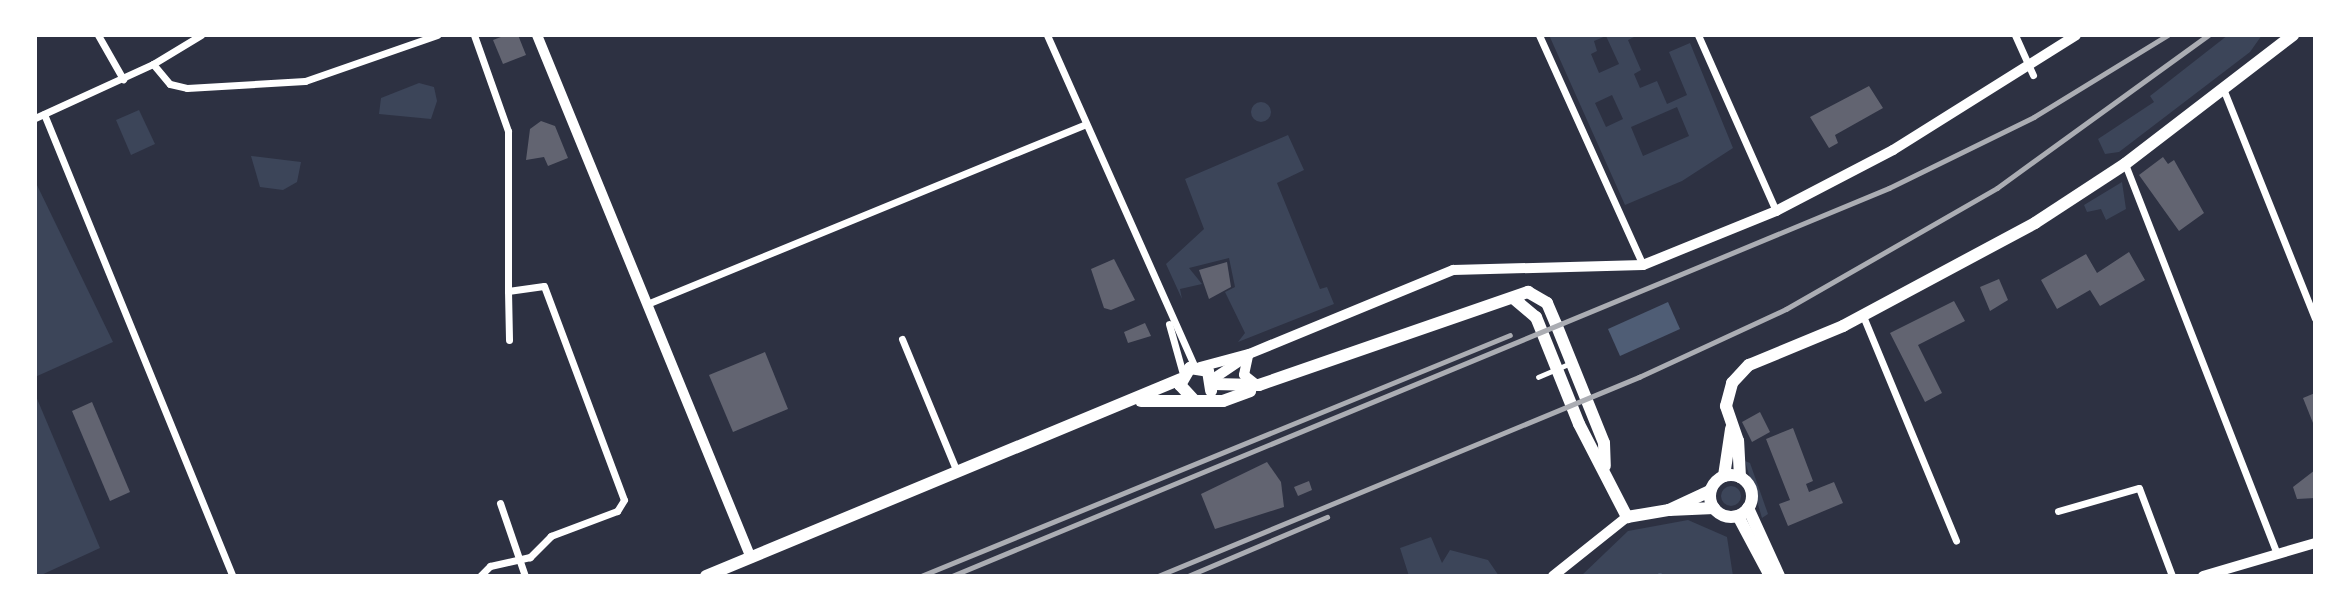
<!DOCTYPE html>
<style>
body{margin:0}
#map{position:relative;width:2350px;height:611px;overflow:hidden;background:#2d3142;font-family:"Space Grotesk",sans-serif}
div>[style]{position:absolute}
.green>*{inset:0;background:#3c4559}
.round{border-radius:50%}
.water>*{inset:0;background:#4f5d75}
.stream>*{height:4.5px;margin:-2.25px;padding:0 2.25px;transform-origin:2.25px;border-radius:2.25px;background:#4f5d75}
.building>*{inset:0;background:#626471}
.service>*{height:4.5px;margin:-2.25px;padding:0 2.25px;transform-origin:2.25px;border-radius:2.25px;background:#fff}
.minor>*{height:7px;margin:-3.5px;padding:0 3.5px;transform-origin:3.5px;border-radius:3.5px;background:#fff}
.tertiary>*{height:10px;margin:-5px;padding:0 5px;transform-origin:5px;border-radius:5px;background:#fff}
.secondary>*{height:12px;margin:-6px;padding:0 6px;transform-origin:6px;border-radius:6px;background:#fff}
.secondary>.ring{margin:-6px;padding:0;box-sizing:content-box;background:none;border:12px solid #fff;border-radius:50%}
.rail>*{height:4.5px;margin:-2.25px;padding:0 2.25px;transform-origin:2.25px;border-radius:2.25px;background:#abadb3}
span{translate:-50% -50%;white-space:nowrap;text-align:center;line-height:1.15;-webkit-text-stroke:5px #fff;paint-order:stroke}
.frame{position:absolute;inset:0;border:37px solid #fff;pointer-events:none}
</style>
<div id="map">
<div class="green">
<div style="clip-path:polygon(evenodd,1549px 35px,1638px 35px,1628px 40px,1641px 70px,1634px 74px,1640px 88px,1657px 81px,1667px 104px,1687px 95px,1669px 52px,1690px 43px,1733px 148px,1682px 181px,1625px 205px,1549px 35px,1606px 36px,1619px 64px,1599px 73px,1591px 54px,1597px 51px,1594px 41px,1606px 36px,1549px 35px,1612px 95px,1623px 119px,1606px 127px,1595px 103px,1612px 95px,1549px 35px,1677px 107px,1689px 136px,1643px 156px,1631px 127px,1677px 107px)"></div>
<div style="clip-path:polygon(2228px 35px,2262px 35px,2250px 52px,2119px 152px,2105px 154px,2098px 139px,2154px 102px,2150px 96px)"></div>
<div style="clip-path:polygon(419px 83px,434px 87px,437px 101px,431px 119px,379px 114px,381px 98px)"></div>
<div class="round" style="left:1251px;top:102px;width:20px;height:20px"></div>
<div style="clip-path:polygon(139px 110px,155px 144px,131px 155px,116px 120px)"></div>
<div style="clip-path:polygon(1288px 135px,1304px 170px,1277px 183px,1320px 289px,1327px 287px,1334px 304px,1238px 342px,1245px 333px,1225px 292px,1235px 287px,1229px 258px,1189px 268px,1202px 284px,1180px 289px,1182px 299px,1166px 264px,1204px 229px,1185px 179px)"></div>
<div style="clip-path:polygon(251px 156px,301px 162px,297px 182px,283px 190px,260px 187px)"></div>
<div style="clip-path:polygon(35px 181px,113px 342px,35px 377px)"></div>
<div style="clip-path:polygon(2122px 182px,2126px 209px,2106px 220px,2101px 209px,2087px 212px,2084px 205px)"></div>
<div style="clip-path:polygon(35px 394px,100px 548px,39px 576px,35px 576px)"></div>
<div style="clip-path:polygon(1745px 461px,1750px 463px,1768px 514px,1762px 518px)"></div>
<div class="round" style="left:1721px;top:486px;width:20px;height:20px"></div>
<div style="clip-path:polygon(1688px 520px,1727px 537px,1733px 576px,1581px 576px,1628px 531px)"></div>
<div style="clip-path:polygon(1431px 537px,1442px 563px,1450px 550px,1488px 560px,1499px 576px,1409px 576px,1400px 548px)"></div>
</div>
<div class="water">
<div style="clip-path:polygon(1668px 302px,1680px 329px,1620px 356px,1608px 329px)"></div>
</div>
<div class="stream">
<div style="left:1660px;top:575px;width:1px;rotate:90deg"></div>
</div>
<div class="building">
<div style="clip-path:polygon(506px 35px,518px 35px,526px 55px,503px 64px,493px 40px)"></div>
<div style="clip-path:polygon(1869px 86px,1883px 108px,1835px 135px,1838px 143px,1829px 148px,1810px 117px)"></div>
<div style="clip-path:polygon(541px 121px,555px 126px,568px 158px,548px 166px,544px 157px,526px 160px,530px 129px)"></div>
<div style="clip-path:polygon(2163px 157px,2168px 164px,2174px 160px,2204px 213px,2179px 231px,2139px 175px)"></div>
<div style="clip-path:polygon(2129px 252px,2145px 280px,2100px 306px,2090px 290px,2057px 309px,2041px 280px,2086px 254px,2097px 273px)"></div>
<div style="clip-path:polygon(1114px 259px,1135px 300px,1111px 310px,1104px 308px,1091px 269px)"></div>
<div style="clip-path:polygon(1227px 262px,1231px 287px,1209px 299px,1199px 270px)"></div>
<div style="clip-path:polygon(1999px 279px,2008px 300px,1990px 311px,1980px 287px)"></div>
<div style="clip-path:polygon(1954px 301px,1965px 321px,1918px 345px,1942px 393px,1925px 402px,1890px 333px)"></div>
<div style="clip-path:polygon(1145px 323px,1151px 336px,1128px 343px,1124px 332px)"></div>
<div style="clip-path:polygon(765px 352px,788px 409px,733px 432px,709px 375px)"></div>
<div style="clip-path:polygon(2315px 393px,2315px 428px,2303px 398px)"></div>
<div style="clip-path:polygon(92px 402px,130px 492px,110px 501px,72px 411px)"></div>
<div style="clip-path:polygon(1760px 412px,1770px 432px,1752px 442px,1742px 422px)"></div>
<div style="clip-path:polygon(1793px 428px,1813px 481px,1806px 484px,1809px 492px,1834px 482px,1843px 503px,1788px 526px,1779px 504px,1790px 500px,1766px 439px)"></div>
<div style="clip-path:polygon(1267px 462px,1281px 482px,1284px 507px,1215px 529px,1201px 494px)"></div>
<div style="clip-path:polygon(2315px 470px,2315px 498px,2297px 499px,2293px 487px)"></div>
<div style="clip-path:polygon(1309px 481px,1312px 490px,1298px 496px,1294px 487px)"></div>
</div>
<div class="service">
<div style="left:1538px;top:377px;width:34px;rotate:-23deg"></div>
</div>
<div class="minor">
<div style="left:98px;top:35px;width:51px;rotate:60.4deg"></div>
<div style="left:474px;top:35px;width:102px;rotate:70.5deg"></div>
<div style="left:508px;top:131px;width:160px;rotate:90deg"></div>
<div style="left:508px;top:291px;width:36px;rotate:-8deg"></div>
<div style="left:544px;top:286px;width:228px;rotate:69.5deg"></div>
<div style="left:624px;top:500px;width:13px;rotate:122deg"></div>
<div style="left:617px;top:511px;width:71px;rotate:159.3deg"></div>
<div style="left:551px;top:536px;width:30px;rotate:135deg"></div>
<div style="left:530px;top:557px;width:41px;rotate:167.3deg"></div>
<div style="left:490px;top:566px;width:14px;rotate:135deg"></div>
<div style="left:1047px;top:35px;width:363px;rotate:66deg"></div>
<div style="left:1539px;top:35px;width:252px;rotate:65.7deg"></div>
<div style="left:1698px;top:35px;width:193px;rotate:66.1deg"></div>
<div style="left:2015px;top:35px;width:44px;rotate:65.8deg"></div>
<div style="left:153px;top:64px;width:26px;rotate:50deg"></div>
<div style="left:170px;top:84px;width:17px;rotate:13deg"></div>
<div style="left:187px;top:88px;width:118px;rotate:-3.4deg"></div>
<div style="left:305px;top:81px;width:140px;rotate:-19.2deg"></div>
<div style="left:2224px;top:91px;width:245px;rotate:68.2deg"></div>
<div style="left:44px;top:114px;width:499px;rotate:67.8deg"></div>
<div style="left:35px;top:118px;width:130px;rotate:-24.6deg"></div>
<div style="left:153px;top:64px;width:56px;rotate:-31.1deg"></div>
<div style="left:2125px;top:164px;width:418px;rotate:68.7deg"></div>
<div style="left:508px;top:291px;width:49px;rotate:88.8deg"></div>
<div style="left:647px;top:304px;width:474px;rotate:-22.3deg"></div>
<div style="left:1863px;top:316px;width:243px;rotate:67.5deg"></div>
<div style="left:1169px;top:324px;width:52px;rotate:74.4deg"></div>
<div style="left:902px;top:339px;width:144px;rotate:67.5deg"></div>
<div style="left:500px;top:503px;width:77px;rotate:71.1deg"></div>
<div style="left:2058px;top:511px;width:84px;rotate:-15.9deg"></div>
<div style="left:2139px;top:488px;width:94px;rotate:69.4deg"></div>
</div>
<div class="tertiary">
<div style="left:537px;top:35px;width:565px;rotate:67.75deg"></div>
<div style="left:1248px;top:356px;width:19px;rotate:102deg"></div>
<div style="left:1244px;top:375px;width:16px;rotate:38deg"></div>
<div style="left:1200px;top:367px;width:51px;rotate:-14.9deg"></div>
<div style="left:1249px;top:354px;width:221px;rotate:-22.4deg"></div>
<div style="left:1453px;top:270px;width:190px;rotate:-1.5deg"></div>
<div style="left:1643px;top:265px;width:144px;rotate:-22.1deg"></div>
<div style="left:1776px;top:211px;width:132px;rotate:-27.5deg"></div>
<div style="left:1893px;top:150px;width:216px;rotate:-32.1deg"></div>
<div style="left:1213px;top:379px;width:37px;rotate:-34deg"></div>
<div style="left:1553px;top:576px;width:95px;rotate:-38.6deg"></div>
<div style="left:2203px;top:576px;width:117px;rotate:-16.4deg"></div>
</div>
<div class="secondary">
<div style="left:1513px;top:298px;width:30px;rotate:40deg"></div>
<div style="left:1536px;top:317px;width:115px;rotate:68.1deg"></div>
<div style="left:1579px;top:424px;width:105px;rotate:62.7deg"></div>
<div style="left:1627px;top:517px;width:43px;rotate:-9.5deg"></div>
<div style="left:1669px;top:510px;width:45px;rotate:-24.9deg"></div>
<div style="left:1213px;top:384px;width:46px;rotate:1.2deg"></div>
<div style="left:1259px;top:385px;width:285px;rotate:-19.1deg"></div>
<div style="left:1528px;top:292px;width:22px;rotate:30deg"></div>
<div style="left:1547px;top:303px;width:23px;rotate:67deg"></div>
<div style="left:1556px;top:324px;width:128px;rotate:68deg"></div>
<div style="left:1604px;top:443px;width:23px;rotate:88deg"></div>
<div style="left:1194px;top:400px;width:21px;rotate:-133deg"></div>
<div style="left:1180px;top:385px;width:20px;rotate:-60deg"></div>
<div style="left:1190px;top:368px;width:18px;rotate:9deg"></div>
<div style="left:1208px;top:371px;width:20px;rotate:81deg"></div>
<div style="left:1141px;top:401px;width:82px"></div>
<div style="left:1223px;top:401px;width:29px;rotate:-20deg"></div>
<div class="ring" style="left:1710px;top:475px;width:30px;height:30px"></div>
<div style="left:1724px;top:476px;width:48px;rotate:-81.5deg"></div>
<div style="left:1740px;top:477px;width:36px;rotate:-93deg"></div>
<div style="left:1738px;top:441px;width:37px;rotate:-109deg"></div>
<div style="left:1726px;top:406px;width:24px;rotate:-75deg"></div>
<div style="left:1732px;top:383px;width:25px;rotate:-47deg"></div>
<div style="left:1749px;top:365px;width:102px;rotate:-22.5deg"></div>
<div style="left:1843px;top:326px;width:218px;rotate:-28.2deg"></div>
<div style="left:2035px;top:223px;width:108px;rotate:-33.2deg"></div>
<div style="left:2125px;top:164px;width:212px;rotate:-37.5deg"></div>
<div style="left:1748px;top:508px;width:75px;rotate:65.5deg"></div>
<div style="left:1669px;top:510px;width:45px;rotate:-2.5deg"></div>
<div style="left:1738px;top:516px;width:68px;rotate:61.9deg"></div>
<div style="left:706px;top:576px;width:514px;rotate:-22.53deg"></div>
</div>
<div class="rail">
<div style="left:921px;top:576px;width:636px;rotate:-22.25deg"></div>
<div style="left:952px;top:576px;width:1014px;rotate:-22.49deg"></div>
<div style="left:1889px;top:188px;width:161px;rotate:-26.1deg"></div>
<div style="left:2034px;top:117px;width:157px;rotate:-31.5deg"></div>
<div style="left:1158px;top:576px;width:521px;rotate:-22.48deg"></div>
<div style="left:1639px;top:377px;width:162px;rotate:-24.8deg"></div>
<div style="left:1786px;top:309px;width:243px;rotate:-29.8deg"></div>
<div style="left:1997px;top:188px;width:261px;rotate:-35.9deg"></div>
<div style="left:1188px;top:576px;width:151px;rotate:-23deg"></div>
</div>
<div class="frame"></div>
</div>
